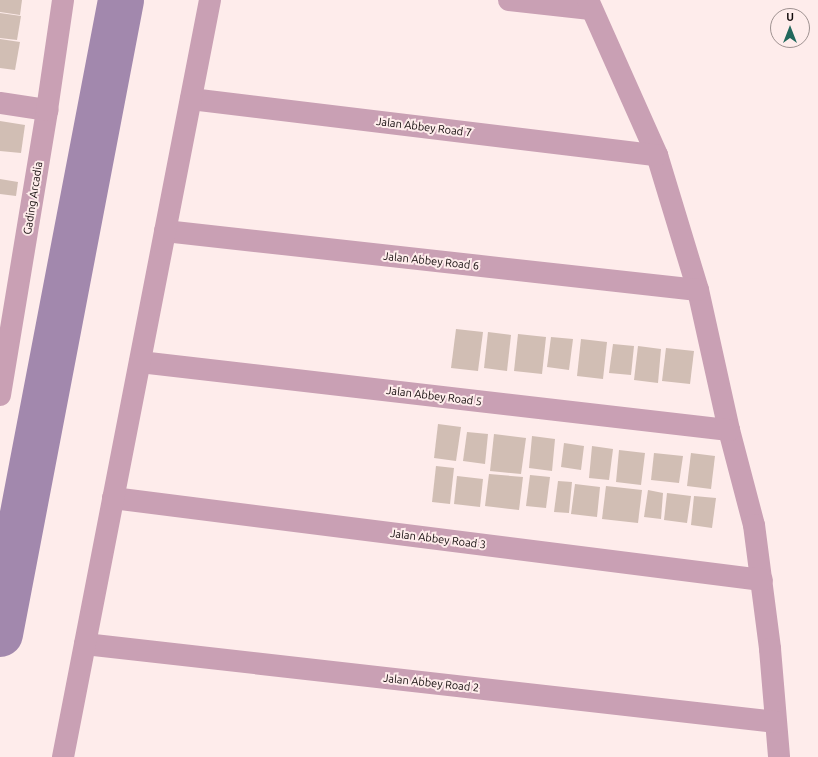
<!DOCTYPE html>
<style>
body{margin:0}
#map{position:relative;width:818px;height:757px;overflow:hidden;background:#feeceb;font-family:Ubuntu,sans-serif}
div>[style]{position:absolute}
.river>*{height:46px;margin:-23px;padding:0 23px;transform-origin:23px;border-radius:23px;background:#a288ad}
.building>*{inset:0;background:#d1beb4}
.minor>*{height:22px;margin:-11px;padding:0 11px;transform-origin:11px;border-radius:11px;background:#c9a0b4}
span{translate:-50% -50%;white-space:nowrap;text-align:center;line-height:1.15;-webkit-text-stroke:4px #feeceb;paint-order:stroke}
.street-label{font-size:11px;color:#110a0a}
.north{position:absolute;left:770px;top:8px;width:40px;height:40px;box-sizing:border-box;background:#feeceb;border:1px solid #9f9291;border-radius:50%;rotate:0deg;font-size:11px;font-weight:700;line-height:16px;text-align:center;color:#110a0a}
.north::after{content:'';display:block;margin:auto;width:14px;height:18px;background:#22685c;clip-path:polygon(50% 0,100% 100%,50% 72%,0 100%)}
</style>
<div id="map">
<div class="river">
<div style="left:0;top:634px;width:645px;rotate:-79.19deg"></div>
</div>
<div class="building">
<div style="clip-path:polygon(0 0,22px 0,20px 15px,0 12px)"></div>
<div style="clip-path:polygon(0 13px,21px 16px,17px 40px,0 38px)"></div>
<div style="clip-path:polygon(0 39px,20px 42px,15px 70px,0 68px)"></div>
<div style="clip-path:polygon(0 121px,25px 125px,21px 153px,0 151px)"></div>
<div style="clip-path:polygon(0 179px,18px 182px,16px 196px,0 194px)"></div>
<div style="clip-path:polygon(456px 329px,483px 332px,478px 371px,451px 368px)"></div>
<div style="clip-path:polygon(488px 332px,511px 335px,507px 371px,484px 368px)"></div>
<div style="clip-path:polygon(518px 334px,546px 337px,542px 374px,514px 371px)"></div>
<div style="clip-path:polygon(551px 337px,573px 339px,569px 370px,547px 367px)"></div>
<div style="clip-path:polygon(581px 339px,607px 342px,603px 379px,577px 376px)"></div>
<div style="clip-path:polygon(613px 344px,634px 346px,631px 375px,609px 373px)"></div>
<div style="clip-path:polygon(638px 346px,661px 349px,658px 383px,634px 380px)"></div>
<div style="clip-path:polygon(666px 348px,694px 351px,690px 384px,662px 381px)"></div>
<div style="clip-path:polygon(438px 424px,461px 427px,456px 461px,434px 458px)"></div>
<div style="clip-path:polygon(467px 432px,488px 434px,485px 464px,463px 461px)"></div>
<div style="clip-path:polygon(494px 434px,526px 438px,521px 474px,490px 471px)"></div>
<div style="clip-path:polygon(532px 436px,555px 439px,552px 471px,529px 468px)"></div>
<div style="clip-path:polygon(564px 443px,584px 446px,581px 470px,561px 467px)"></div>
<div style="clip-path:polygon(592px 446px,613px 449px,609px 480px,589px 478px)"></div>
<div style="clip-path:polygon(619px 450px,645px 453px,641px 485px,616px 482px)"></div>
<div style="clip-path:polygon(654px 453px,683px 456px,679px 483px,651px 480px)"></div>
<div style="clip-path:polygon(691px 453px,715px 456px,711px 489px,687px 486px)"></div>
<div style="clip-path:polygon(436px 466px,454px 468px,450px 504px,432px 502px)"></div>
<div style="clip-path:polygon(489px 474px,523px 477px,519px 510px,485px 506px)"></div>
<div style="clip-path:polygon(530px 475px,550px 477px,546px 508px,526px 506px)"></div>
<div style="clip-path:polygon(457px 476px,483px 479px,480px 507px,454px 504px)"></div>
<div style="clip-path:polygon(558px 481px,572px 482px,569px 513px,554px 512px)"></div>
<div style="clip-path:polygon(575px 484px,600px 487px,597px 517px,571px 514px)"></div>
<div style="clip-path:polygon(606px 486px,642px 490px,638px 523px,602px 519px)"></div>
<div style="clip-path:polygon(648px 490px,663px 493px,661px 519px,644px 517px)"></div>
<div style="clip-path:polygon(667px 493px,691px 496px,687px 523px,664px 520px)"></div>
<div style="clip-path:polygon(694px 496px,716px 498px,712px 528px,691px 525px)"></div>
</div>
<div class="minor">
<div style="left:509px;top:0;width:82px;rotate:6.3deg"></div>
<div style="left:588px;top:0;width:170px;rotate:66deg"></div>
<div style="left:657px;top:155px;width:141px;rotate:73.1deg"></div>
<div style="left:698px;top:290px;width:143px;rotate:77.5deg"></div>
<div style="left:729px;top:430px;width:98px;rotate:75.3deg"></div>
<div style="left:754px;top:525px;width:125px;rotate:82.6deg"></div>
<div style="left:770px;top:649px;width:108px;rotate:85.2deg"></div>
<div style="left:191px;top:99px;width:469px;rotate:6.9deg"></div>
<div style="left:0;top:103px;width:48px;rotate:8.5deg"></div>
<div style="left:165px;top:231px;width:536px;rotate:6.32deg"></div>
<div style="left:140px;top:362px;width:593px;rotate:6.59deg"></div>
<div style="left:0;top:395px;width:289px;rotate:-80.6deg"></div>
<div style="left:47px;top:110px;width:111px;rotate:-81.7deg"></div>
<div style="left:113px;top:498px;width:654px;rotate:7.2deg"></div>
<div style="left:85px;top:644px;width:695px;rotate:6.44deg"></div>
<div style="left:63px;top:757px;width:771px;rotate:-79.01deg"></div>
</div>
<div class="street-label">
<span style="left:424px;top:127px;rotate:7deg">Jalan Abbey Road 7</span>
<span style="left:33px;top:198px;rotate:-81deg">Gading Arcadia</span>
<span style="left:431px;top:261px;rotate:6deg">Jalan Abbey Road 6</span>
<span style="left:434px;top:396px;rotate:7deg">Jalan Abbey Road 5</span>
<span style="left:438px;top:539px;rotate:7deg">Jalan Abbey Road 3</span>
<span style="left:431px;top:683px;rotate:6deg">Jalan Abbey Road 2</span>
</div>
<div class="north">U</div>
</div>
